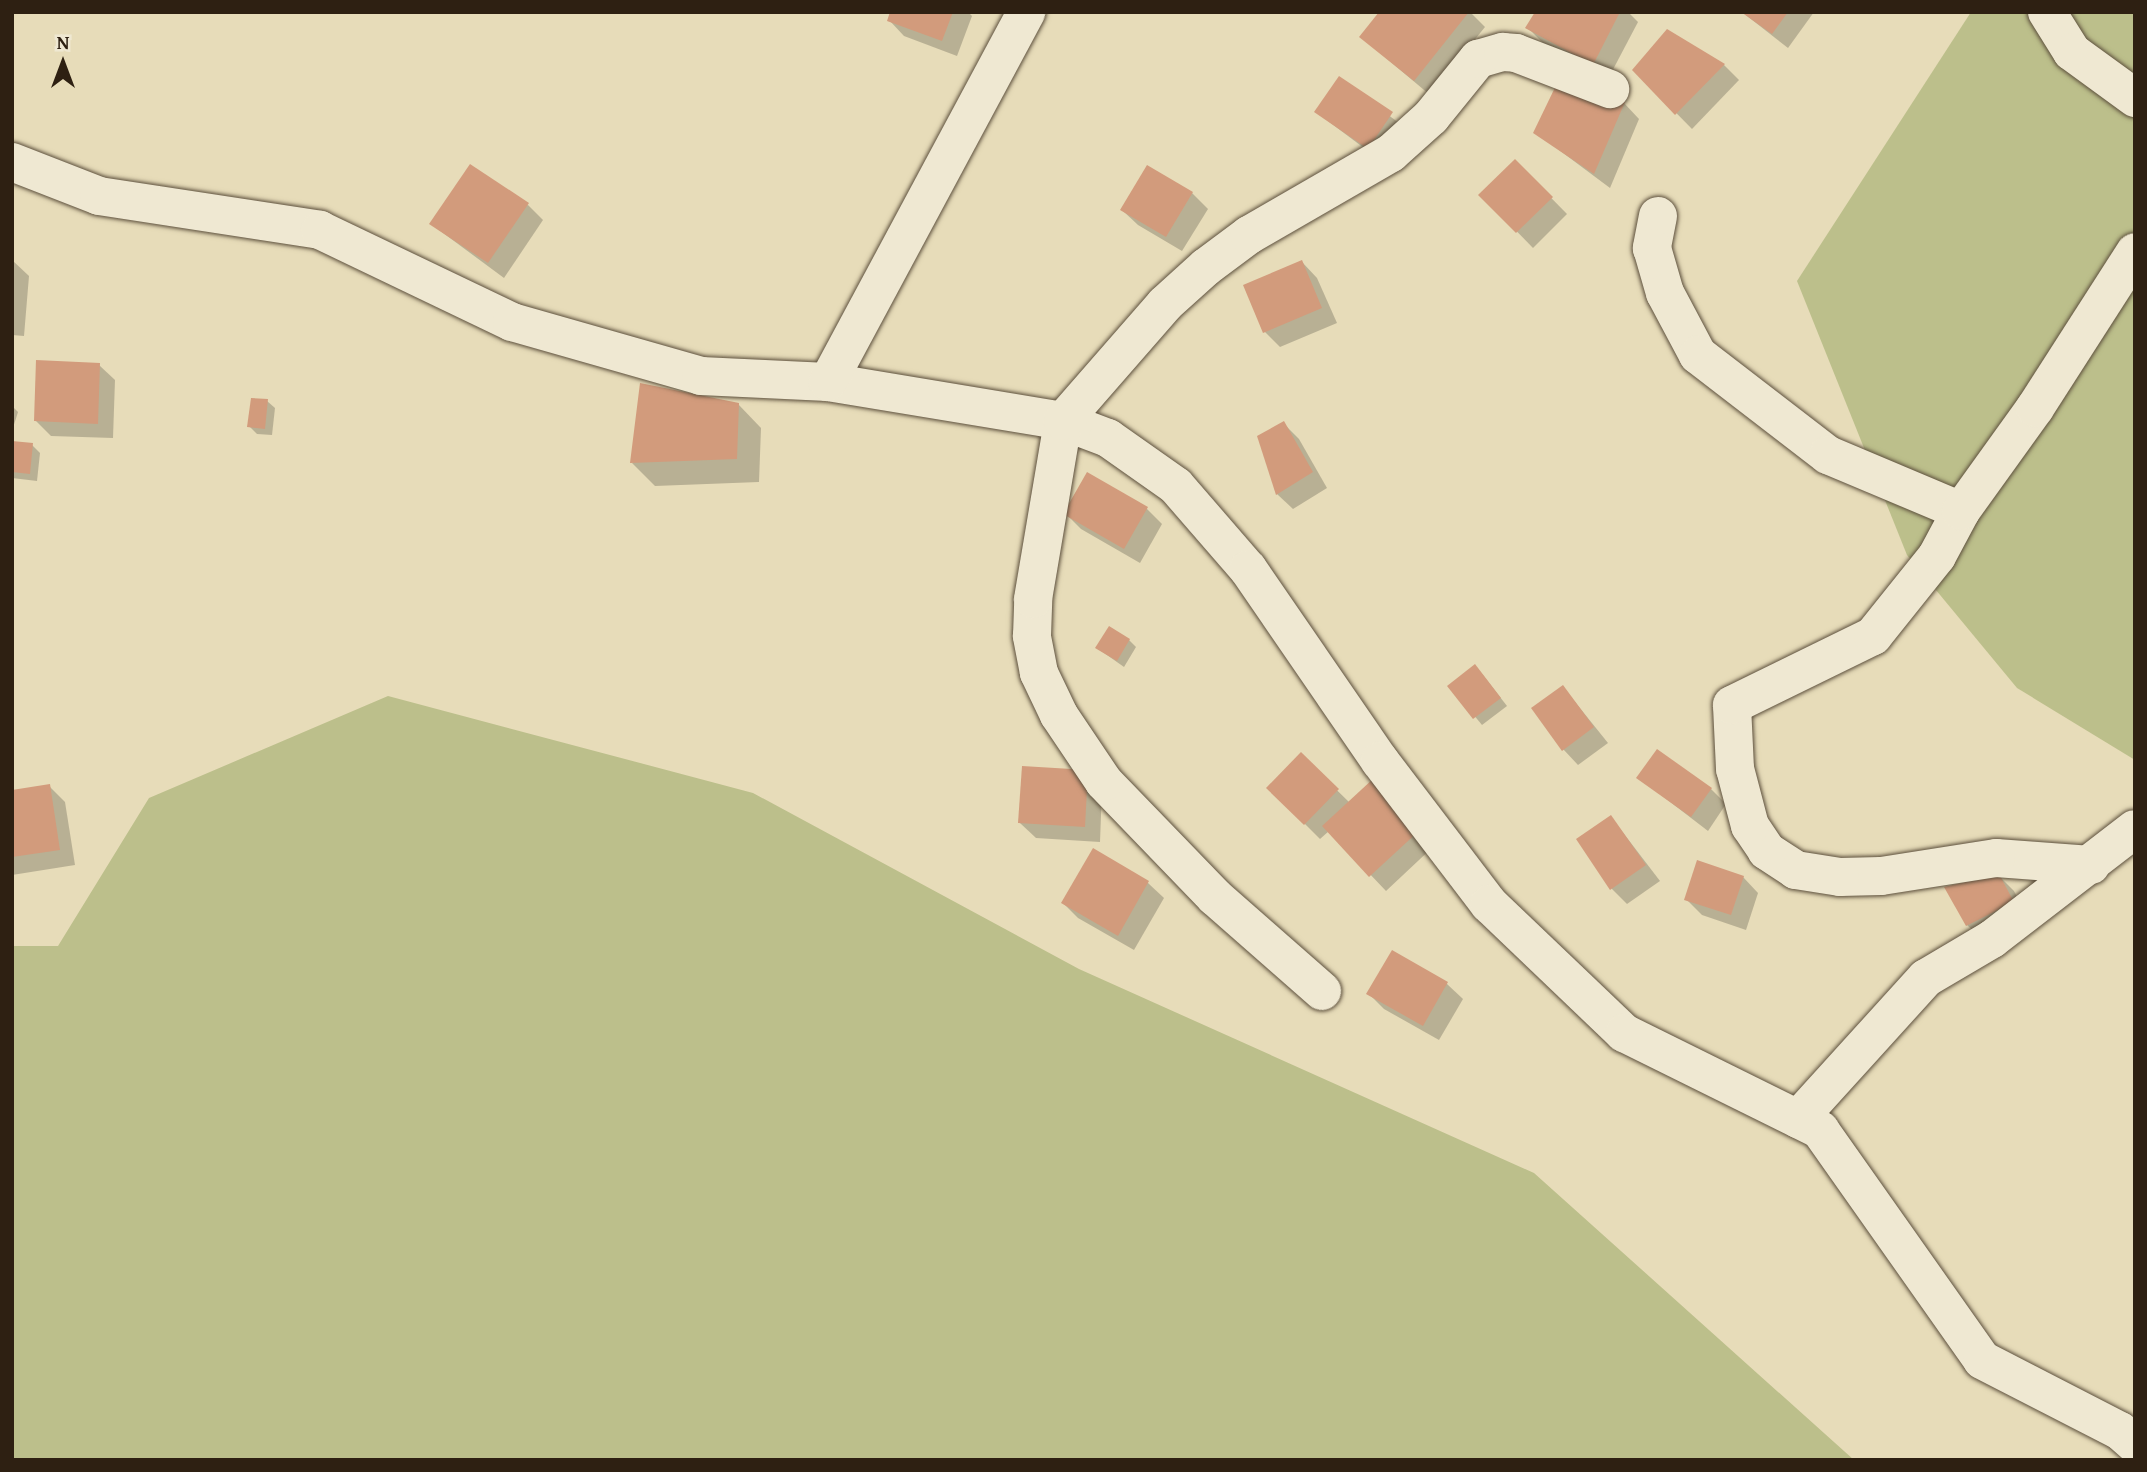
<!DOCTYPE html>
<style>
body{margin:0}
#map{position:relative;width:2147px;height:1472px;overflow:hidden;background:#e7dcb9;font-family:"Gentium Book Plus",serif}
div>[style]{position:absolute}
.green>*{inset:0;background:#bcbf8b}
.shadow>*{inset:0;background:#0003}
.building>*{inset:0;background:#d29b7c}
.roads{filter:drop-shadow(0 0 2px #5c4f3c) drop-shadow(0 0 2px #5c4f3c)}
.minor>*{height:38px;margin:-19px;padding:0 19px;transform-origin:19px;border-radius:19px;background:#efe8d2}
span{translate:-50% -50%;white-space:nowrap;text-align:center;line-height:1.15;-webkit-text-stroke:5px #efe8d2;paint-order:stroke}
.frame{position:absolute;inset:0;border:14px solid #2e2012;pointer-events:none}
.north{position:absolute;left:28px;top:28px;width:70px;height:70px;-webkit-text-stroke:5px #efe8d2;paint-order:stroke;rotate:0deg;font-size:19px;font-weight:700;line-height:28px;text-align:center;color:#2e2012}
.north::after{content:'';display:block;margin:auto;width:24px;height:32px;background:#2e2012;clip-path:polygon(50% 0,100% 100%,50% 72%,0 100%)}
</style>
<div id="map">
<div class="green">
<div style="clip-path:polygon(1971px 12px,2135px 12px,2135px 760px,2017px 688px,1907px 555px,1797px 281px)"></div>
<div style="clip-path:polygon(388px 696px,753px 793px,1079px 969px,1534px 1173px,1854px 1460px,12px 1460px,12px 946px,58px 946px,149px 798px)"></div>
</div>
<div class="shadow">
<div style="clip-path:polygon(892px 12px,968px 12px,972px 16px,957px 56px,904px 36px,889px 20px)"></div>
<div style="clip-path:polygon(1381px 12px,1470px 12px,1485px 27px,1430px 95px,1361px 37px)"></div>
<div style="clip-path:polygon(1537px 12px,1628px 12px,1638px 22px,1608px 79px,1543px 43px,1528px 28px)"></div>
<div style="clip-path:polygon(1742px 12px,1814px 12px,1788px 48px)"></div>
<div style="clip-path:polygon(1724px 65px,1739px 80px,1692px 129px,1634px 70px)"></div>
<div style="clip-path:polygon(1339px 78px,1407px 129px,1384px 163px,1316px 112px)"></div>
<div style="clip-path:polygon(1624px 103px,1639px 119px,1610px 188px,1535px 132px)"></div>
<div style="clip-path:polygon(1515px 161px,1567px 214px,1533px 248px,1481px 195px)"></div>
<div style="clip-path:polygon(1148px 168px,1192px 193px,1208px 209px,1182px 251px,1138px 225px,1122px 210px)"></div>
<div style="clip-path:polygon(528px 205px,543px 220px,504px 278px,431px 224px)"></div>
<div style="clip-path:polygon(12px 260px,29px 276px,24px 336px,12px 335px)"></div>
<div style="clip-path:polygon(1302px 262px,1317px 278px,1337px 323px,1280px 347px,1265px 332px)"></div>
<div style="clip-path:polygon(99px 365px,115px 380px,113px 438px,51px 436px,35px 420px)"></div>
<div style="clip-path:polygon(267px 401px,275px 408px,272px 435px,257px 434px,249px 426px)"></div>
<div style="clip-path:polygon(738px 404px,761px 428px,759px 482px,655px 486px,632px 463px)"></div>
<div style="clip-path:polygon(12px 406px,18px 412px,12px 431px)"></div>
<div style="clip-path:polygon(1283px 423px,1299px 439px,1327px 488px,1293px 509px,1277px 494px)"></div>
<div style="clip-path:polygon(12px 443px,32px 445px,40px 453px,37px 481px,12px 478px)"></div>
<div style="clip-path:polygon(1147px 509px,1162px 524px,1140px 563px,1081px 529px,1065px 513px)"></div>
<div style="clip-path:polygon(1129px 640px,1136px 647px,1124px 667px,1097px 648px)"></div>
<div style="clip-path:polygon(1482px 674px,1507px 706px,1482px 725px,1450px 686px)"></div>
<div style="clip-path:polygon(1563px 687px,1608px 743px,1578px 765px,1563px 749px)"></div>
<div style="clip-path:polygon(1301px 755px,1350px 803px,1435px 845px,1386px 891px,1329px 831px,1320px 839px,1269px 788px)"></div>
<div style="clip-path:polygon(1023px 768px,1102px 788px,1100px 842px,1036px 838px,1020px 823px)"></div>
<div style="clip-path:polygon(1639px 778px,1711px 789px,1726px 804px,1708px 831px)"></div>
<div style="clip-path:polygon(49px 786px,65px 802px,75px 865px,12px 875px,12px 792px)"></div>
<div style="clip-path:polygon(1611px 817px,1660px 881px,1627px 904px,1612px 889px)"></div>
<div style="clip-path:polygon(1093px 851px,1148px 883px,1164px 898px,1134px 950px,1078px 918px,1063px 903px)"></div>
<div style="clip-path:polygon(1999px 876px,2014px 891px,2028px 918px,1983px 940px,1967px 925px)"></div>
<div style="clip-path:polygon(1743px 877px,1758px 893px,1746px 930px,1702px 915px,1686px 899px)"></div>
<div style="clip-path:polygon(1392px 952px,1447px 984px,1463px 999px,1439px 1040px,1384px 1009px,1368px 993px)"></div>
</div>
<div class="building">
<div style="clip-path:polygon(890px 12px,953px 12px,942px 41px,887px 21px)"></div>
<div style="clip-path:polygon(1379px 12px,1469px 12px,1414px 81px,1359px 37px)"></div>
<div style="clip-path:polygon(1535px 12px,1620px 12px,1593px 65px,1525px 28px)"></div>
<div style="clip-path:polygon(1741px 12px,1788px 12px,1772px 34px)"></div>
<div style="clip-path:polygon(1667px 29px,1725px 64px,1675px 115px,1632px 70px)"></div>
<div style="clip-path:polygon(1562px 73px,1625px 102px,1594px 174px,1533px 133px)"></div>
<div style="clip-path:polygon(1339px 76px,1393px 112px,1368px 149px,1314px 112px)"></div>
<div style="clip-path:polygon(1515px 159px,1553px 197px,1516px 233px,1478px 195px)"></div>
<div style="clip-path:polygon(470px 164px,529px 203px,488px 263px,429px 224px)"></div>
<div style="clip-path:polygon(1147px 165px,1193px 192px,1166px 237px,1120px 210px)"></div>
<div style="clip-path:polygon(1302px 260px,1322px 308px,1263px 333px,1243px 285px)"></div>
<div style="clip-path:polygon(36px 360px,100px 363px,98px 424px,34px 421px)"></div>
<div style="clip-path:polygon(640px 383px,739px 403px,737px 459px,630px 463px)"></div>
<div style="clip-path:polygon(251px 398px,268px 399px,265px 429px,247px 427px)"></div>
<div style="clip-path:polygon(1284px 421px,1313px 472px,1276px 495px,1257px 436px)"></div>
<div style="clip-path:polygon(12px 441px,33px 443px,30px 474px,12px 472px)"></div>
<div style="clip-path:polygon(1087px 472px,1148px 507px,1124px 549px,1063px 514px)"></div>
<div style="clip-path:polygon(1109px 626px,1130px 639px,1117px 661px,1095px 648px)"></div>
<div style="clip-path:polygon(1475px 664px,1501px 698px,1473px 719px,1447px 686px)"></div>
<div style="clip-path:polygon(1563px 685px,1594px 727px,1562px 751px,1531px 708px)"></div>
<div style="clip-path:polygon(1657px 749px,1712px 788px,1691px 817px,1636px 778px)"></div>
<div style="clip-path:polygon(1301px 752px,1339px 789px,1304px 825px,1266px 788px)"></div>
<div style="clip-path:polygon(1022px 766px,1088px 770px,1085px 827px,1018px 823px)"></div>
<div style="clip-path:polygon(1374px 778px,1421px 829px,1369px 877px,1322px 826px)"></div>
<div style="clip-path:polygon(50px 784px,60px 850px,12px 857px,12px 790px)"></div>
<div style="clip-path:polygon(1611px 815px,1646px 865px,1610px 890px,1576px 839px)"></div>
<div style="clip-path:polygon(1093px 848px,1149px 881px,1118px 936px,1061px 903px)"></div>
<div style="clip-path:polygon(1697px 860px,1744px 876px,1731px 915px,1684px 900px)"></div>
<div style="clip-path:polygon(1999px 874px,2014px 902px,1966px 926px,1944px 887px)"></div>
<div style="clip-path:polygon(1392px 950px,1448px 982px,1423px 1026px,1366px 994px)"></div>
</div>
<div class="roads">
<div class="minor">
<div style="left:2047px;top:12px;width:47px;rotate:58deg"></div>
<div style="left:2072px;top:52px;width:78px;rotate:36.1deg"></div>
<div style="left:12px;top:162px;width:93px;rotate:21.3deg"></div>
<div style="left:99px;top:196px;width:224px;rotate:8.7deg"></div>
<div style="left:320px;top:230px;width:213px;rotate:25.6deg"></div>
<div style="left:512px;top:322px;width:197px;rotate:15.9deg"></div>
<div style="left:701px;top:376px;width:127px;rotate:2.7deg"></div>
<div style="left:828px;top:382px;width:238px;rotate:9.4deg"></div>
<div style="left:1063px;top:421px;width:48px;rotate:20.7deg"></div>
<div style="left:1108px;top:438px;width:83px;rotate:35.2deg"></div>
<div style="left:1176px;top:486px;width:110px;rotate:49.1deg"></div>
<div style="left:1248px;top:569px;width:233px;rotate:55.5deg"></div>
<div style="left:1380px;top:761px;width:180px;rotate:52.7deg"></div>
<div style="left:1489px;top:904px;width:187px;rotate:43.7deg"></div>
<div style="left:1624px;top:1033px;width:219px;rotate:26.3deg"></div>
<div style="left:1820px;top:1130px;width:281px;rotate:54.8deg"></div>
<div style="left:1982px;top:1360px;width:155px;rotate:27.2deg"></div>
<div style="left:2120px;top:1431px;width:20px;rotate:41deg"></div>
<div style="left:1658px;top:216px;width:33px;rotate:101deg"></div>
<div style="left:1652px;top:248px;width:47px;rotate:73.9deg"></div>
<div style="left:1665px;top:293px;width:70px;rotate:62deg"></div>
<div style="left:1698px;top:355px;width:164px;rotate:37.6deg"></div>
<div style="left:1828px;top:455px;width:144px;rotate:22.8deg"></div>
<div style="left:828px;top:382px;width:420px;rotate:-61.8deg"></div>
<div style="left:2091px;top:865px;width:95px;rotate:-175.8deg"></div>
<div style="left:1996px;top:858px;width:116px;rotate:171.1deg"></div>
<div style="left:1881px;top:876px;width:41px;rotate:178.6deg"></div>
<div style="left:1840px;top:877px;width:45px;rotate:-171deg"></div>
<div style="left:1796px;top:870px;width:35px;rotate:-147deg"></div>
<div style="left:1767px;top:851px;width:30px;rotate:-124deg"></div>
<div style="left:1750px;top:826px;width:59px;rotate:-104.7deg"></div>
<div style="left:1735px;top:769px;width:64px;rotate:-92.7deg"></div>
<div style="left:1732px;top:705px;width:157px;rotate:-26.1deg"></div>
<div style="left:1873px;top:636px;width:102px;rotate:-51.3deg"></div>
<div style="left:1937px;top:556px;width:51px;rotate:-61.9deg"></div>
<div style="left:1961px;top:511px;width:127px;rotate:-54.3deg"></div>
<div style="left:2035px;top:408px;width:185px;rotate:-57.3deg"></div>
<div style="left:1322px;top:991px;width:142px;rotate:-138.7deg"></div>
<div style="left:1215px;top:897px;width:160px;rotate:-134deg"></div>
<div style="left:1104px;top:782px;width:81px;rotate:-123.9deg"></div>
<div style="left:1059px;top:715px;width:47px;rotate:-115.5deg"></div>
<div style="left:1039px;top:673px;width:38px;rotate:-101deg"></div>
<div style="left:1032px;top:636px;width:37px;rotate:-88deg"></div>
<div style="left:1033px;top:599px;width:181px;rotate:-80.4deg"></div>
<div style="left:1063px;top:421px;width:155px;rotate:-48.9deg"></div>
<div style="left:1165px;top:304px;width:55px;rotate:-42.1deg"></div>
<div style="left:1206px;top:267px;width:54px;rotate:-36.7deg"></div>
<div style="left:1249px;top:235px;width:164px;rotate:-30deg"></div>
<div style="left:1391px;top:153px;width:54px;rotate:-42deg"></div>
<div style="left:1431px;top:117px;width:75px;rotate:-51deg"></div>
<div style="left:1478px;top:59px;width:26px;rotate:-16deg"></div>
<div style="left:1503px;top:52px;width:13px;rotate:4deg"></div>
<div style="left:1516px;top:53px;width:101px;rotate:21deg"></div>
<div style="left:1798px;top:1119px;width:190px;rotate:-47.8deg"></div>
<div style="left:1926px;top:978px;width:77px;rotate:-30.6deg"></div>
<div style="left:1992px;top:939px;width:180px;rotate:-37.6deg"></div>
</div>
</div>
<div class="frame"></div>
<div class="north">N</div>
</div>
